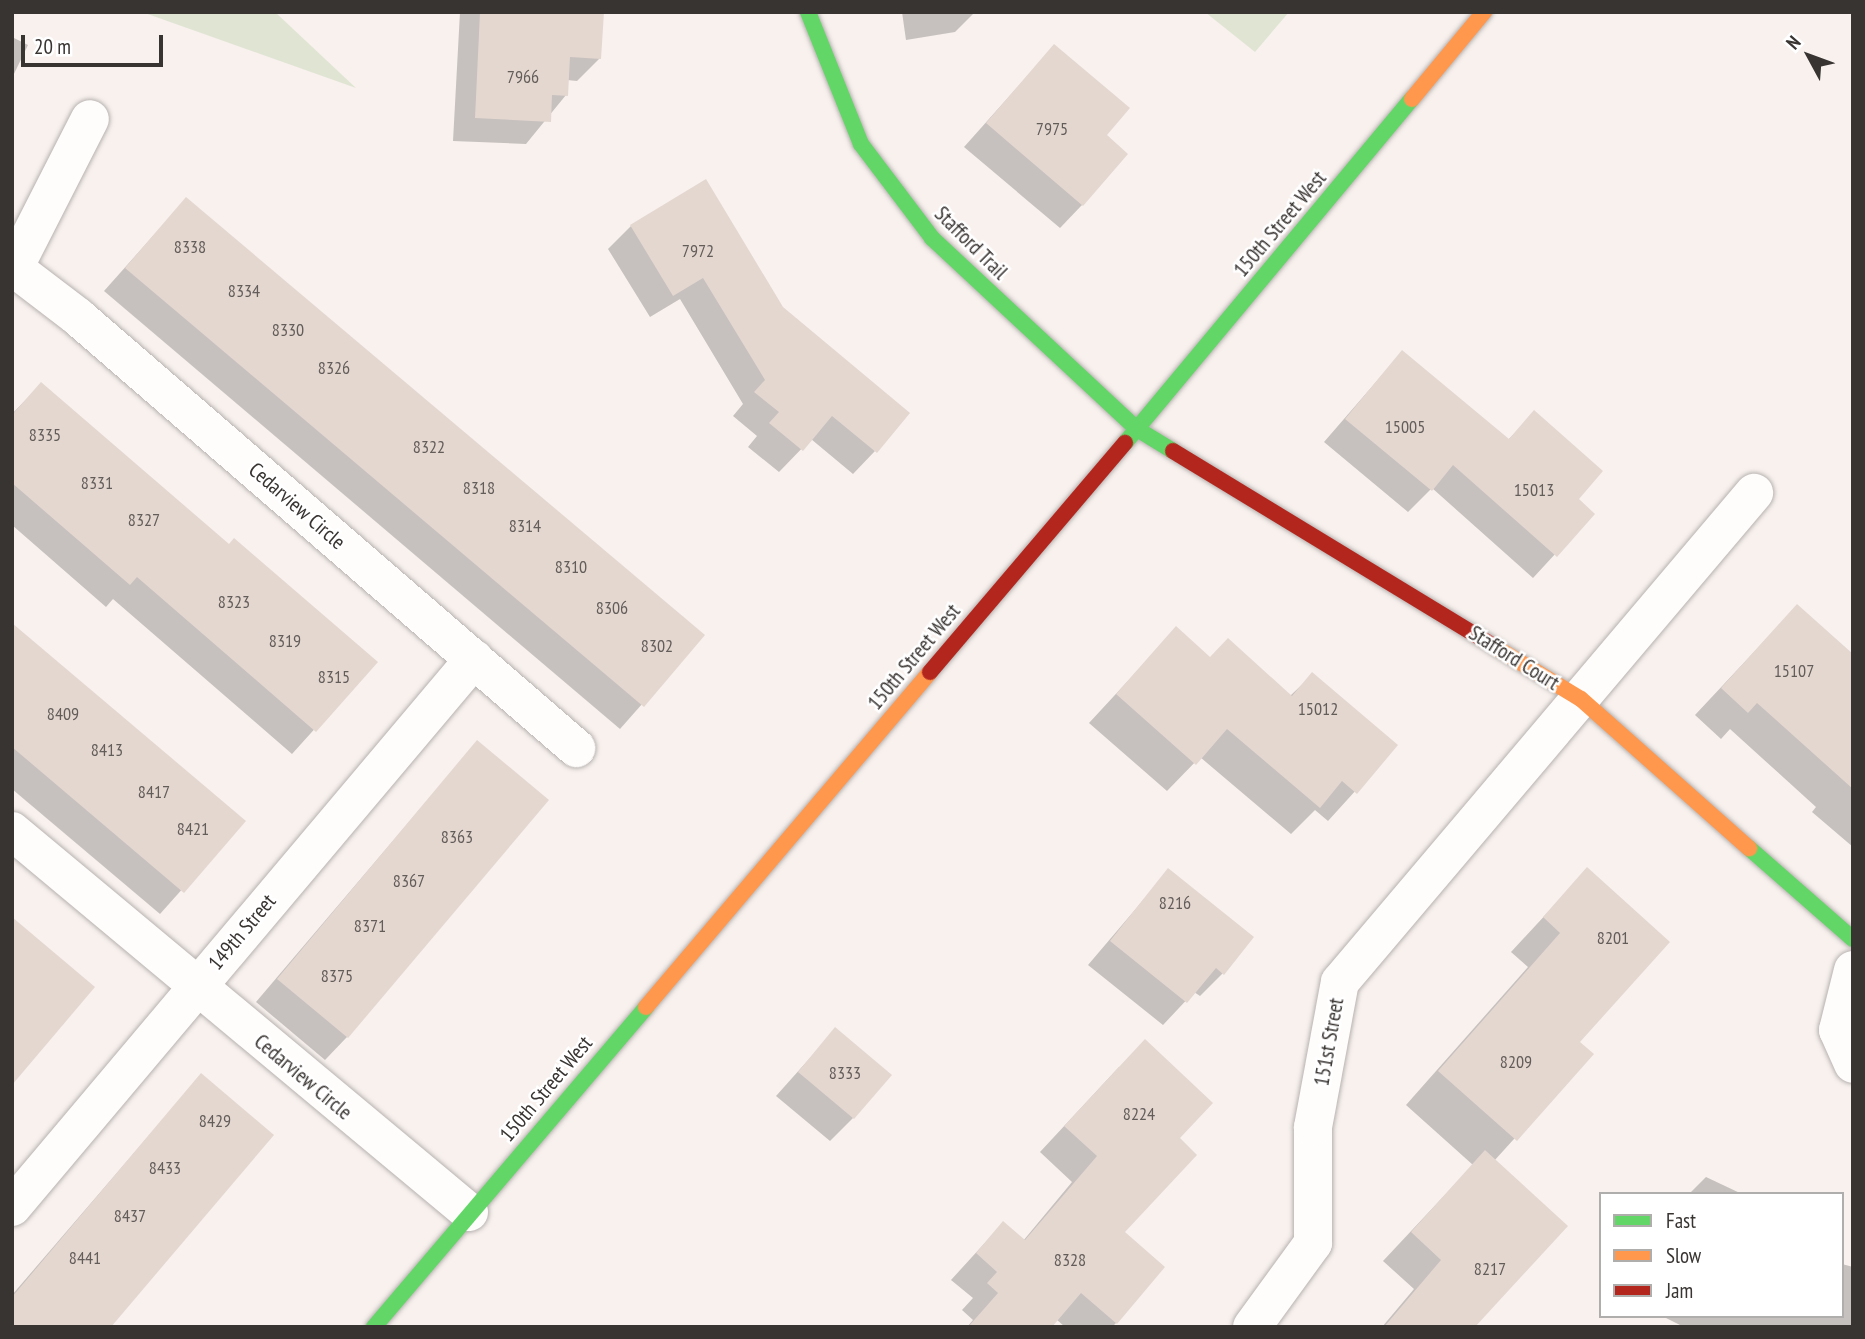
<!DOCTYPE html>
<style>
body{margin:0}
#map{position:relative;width:1865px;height:1339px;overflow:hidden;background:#f8f1ee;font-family:"PT Sans Narrow",sans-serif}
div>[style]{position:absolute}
.green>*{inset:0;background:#e0e5d3}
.shadow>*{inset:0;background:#0003}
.building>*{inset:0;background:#e4d7d0}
.roads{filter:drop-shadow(0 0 2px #b7b2b0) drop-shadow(0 0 2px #b7b2b0)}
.street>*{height:38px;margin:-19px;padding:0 19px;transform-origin:19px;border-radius:19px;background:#fefdfc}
.fast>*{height:16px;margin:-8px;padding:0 8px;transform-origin:8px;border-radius:8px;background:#63d668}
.slow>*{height:16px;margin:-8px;padding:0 8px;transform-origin:8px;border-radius:8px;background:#ff974d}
.jam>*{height:16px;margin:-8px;padding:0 8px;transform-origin:8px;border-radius:8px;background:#b3261e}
span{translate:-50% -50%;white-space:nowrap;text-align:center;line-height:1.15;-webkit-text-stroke:5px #fff;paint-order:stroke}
.number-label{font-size:18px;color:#635d5a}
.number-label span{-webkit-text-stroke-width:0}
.street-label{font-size:21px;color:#383432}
.frame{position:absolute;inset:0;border:14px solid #383432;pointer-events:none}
.legend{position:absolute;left:1599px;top:1192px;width:245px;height:126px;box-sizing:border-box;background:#fff;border:2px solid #afaead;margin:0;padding:9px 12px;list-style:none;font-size:21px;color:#383432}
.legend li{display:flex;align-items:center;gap:14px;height:35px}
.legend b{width:35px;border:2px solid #afaead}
.north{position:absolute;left:1774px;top:21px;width:70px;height:70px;-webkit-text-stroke:5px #fff;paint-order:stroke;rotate:311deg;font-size:19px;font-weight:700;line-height:28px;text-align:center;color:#383432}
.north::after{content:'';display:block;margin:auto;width:24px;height:32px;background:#383432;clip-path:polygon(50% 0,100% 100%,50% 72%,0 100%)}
.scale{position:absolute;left:21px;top:35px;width:142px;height:32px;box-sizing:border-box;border:4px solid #383432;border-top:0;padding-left:9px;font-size:21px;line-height:24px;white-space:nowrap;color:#383432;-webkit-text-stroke:5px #fff;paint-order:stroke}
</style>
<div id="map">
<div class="green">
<div style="clip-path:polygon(142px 12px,275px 12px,356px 88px)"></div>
<div style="clip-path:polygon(1205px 12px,1289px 12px,1255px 52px)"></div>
</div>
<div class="shadow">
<div style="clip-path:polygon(460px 12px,602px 12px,600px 58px,577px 81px,567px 80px,566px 95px,526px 144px,453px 141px)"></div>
<div style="clip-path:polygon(902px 12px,975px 12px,955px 32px,906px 40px)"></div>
<div style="clip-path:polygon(12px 37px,28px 45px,12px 78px)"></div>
<div style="clip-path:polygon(1054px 46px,1104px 135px,1082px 205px,1060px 228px,964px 147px)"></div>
<div style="clip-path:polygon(186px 199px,703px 635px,620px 729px,104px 291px)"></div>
<div style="clip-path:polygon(631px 226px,782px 309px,875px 451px,853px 474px,811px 439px,779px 472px,748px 447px,757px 436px,733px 416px,743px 404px,680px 299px,650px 317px,608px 249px)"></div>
<div style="clip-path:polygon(1402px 352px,1508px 440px,1535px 412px,1576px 499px,1592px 514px,1533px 578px,1432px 488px,1408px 512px,1324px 442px)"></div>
<div style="clip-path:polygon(41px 384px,229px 546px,375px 662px,292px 754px,113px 599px,106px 607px,12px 525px,12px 414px)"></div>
<div style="clip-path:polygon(1797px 606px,1853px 656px,1853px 847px,1812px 812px,1816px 807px,1730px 729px,1721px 739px,1695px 715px)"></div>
<div style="clip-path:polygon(12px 625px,243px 821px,160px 914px,12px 789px)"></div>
<div style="clip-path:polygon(1176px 629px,1209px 658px,1290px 696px,1312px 675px,1396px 746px,1328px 821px,1315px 810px,1291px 834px,1200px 757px,1167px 791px,1089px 723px)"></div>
<div style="clip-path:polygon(477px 742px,347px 1037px,325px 1060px,256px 1002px)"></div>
<div style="clip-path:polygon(1587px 870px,1578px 1042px,1591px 1054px,1494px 1161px,1472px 1327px,1382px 1327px,1414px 1289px,1383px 1261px,1473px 1165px,1406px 1105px,1528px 967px,1511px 952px)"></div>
<div style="clip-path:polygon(1168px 871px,1223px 973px,1200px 996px,1194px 992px,1163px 1025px,1088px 965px)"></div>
<div style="clip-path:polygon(835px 1030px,853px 1118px,830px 1141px,776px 1096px)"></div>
<div style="clip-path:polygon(1119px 1067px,1178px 1138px,1122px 1233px,1116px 1323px,1112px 1327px,1065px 1327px,1056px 1319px,1049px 1327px,967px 1327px,973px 1320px,962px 1310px,973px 1298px,951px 1280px,1003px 1223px,1023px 1241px,1072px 1182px,1040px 1152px)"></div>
<div style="clip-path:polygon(201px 1075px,12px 1327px,12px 1295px)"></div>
<div style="clip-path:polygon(1706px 1177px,1742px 1194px,1689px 1194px)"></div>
<div style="clip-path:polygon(1842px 1264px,1853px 1267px,1853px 1327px,1684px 1327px,1662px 1316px,1842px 1316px)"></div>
</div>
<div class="building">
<div style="clip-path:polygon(480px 12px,604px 12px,601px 59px,570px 57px,568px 96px,552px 95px,551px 122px,475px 118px)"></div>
<div style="clip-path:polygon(1054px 44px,1130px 108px,1107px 135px,1128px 154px,1083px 206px,986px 123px)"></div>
<div style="clip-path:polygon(706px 179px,783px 307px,910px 413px,877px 453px,832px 416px,803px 451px,769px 423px,779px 412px,754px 392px,765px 380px,703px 278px,673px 296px,630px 225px)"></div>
<div style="clip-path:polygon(186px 197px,705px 635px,644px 707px,125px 268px)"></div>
<div style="clip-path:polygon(1402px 350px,1509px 439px,1534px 410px,1603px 471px,1579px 499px,1595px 514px,1557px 557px,1453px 465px,1432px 491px,1345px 419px)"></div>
<div style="clip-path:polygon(41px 382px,229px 544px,234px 538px,378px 662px,316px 732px,137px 577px,130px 585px,12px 483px,12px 415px)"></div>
<div style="clip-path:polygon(1797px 604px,1853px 654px,1853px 789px,1757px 703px,1748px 713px,1721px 688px)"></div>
<div style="clip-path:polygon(12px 623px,246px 821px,184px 893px,12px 747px)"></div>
<div style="clip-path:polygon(1176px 626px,1210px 657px,1228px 638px,1292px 696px,1312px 672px,1398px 745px,1357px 794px,1342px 781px,1320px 808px,1227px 729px,1196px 765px,1116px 694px)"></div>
<div style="clip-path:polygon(477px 740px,549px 800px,348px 1038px,277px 979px)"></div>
<div style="clip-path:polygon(1587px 867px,1670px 942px,1580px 1042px,1594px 1054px,1517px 1141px,1438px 1071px,1560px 933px,1543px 917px)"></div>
<div style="clip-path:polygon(1168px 868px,1254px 937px,1224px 975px,1216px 968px,1187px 1003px,1110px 941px)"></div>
<div style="clip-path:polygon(12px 917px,95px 987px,12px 1085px)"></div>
<div style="clip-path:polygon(835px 1027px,892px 1075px,854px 1119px,798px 1072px)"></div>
<div style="clip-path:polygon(1145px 1039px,1213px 1103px,1180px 1138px,1197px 1155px,1125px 1232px,1165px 1267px,1117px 1324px,1081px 1293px,1052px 1327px,968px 1327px,998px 1293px,987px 1283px,997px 1272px,976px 1253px,1003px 1221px,1025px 1240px,1097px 1156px,1064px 1126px)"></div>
<div style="clip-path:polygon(201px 1073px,274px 1135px,111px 1327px,12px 1327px,12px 1297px)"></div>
<div style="clip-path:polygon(1485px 1150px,1568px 1226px,1475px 1327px,1384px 1327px,1441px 1260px,1411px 1232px)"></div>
</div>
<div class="roads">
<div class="street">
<div style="left:14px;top:268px;width:167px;rotate:-63deg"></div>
<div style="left:12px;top:272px;width:4px;rotate:-63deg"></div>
<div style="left:14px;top:268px;width:81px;rotate:37.4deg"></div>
<div style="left:78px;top:317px;width:659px;rotate:40.87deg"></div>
<div style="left:12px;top:831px;width:595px;rotate:39.82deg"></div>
<div style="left:1853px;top:970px;width:62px;rotate:104deg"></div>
<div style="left:1838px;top:1030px;width:37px;rotate:66deg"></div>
<div style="left:12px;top:1207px;width:717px;rotate:-49.87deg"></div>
<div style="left:1252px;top:1327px;width:104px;rotate:-54deg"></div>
<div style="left:1313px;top:1243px;width:116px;rotate:-90deg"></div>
<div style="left:1313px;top:1127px;width:147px;rotate:-79.5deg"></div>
<div style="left:1340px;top:982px;width:641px;rotate:-49.75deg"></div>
</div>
<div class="fast">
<div style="left:808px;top:12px;width:142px;rotate:68.1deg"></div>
<div style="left:861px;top:144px;width:118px;rotate:52.9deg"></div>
<div style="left:932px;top:238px;width:280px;rotate:43deg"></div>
<div style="left:1137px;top:429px;width:42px;rotate:31.4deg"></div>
<div style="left:1125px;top:443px;width:448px;rotate:-50.2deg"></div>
<div style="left:1749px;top:848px;width:138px;rotate:41.2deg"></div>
<div style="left:374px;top:1327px;width:420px;rotate:-49.6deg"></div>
</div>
<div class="slow">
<div style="left:1412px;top:99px;width:113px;rotate:-50.4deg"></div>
<div style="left:1495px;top:647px;width:100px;rotate:31.2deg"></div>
<div style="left:1581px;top:699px;width:225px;rotate:41.6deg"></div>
<div style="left:646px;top:1007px;width:439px;rotate:-49.7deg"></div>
</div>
<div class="jam">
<div style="left:1173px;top:451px;width:377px;rotate:31.3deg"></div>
<div style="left:930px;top:672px;width:301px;rotate:-49.6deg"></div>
</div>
</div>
<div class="number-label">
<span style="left:523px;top:77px">7966</span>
<span style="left:1052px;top:129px">7975</span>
<span style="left:190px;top:247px">8338</span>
<span style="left:698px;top:251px">7972</span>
<span style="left:244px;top:291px">8334</span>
<span style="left:288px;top:330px">8330</span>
<span style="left:334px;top:368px">8326</span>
<span style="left:1405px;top:427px">15005</span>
<span style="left:45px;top:435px">8335</span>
<span style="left:429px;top:447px">8322</span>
<span style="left:97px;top:483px">8331</span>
<span style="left:479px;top:488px">8318</span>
<span style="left:1534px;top:490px">15013</span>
<span style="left:144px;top:520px">8327</span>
<span style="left:525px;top:526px">8314</span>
<span style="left:571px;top:567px">8310</span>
<span style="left:234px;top:602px">8323</span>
<span style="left:612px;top:608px">8306</span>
<span style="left:285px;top:641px">8319</span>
<span style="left:657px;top:646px">8302</span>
<span style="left:1794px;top:671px">15107</span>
<span style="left:334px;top:677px">8315</span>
<span style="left:1318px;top:709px">15012</span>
<span style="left:63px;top:714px">8409</span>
<span style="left:107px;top:750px">8413</span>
<span style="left:154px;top:792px">8417</span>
<span style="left:193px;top:829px">8421</span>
<span style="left:457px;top:837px">8363</span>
<span style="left:409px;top:881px">8367</span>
<span style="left:1175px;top:903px">8216</span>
<span style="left:370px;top:926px">8371</span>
<span style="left:1613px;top:938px">8201</span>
<span style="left:337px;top:976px">8375</span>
<span style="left:1516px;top:1062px">8209</span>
<span style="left:845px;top:1073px">8333</span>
<span style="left:1139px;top:1114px">8224</span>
<span style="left:215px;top:1121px">8429</span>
<span style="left:165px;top:1168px">8433</span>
<span style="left:130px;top:1216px">8437</span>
<span style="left:85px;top:1258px">8441</span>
<span style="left:1070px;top:1260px">8328</span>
<span style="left:1490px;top:1269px">8217</span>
</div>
<div class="street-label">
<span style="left:1280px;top:224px;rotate:-50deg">150th Street West</span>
<span style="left:971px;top:243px;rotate:45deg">Stafford Trail</span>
<span style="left:297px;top:506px;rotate:41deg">Cedarview Circle</span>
<span style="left:914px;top:657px;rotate:-50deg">150th Street West</span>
<span style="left:1514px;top:658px;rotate:32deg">Stafford Court</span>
<span style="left:242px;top:932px;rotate:-50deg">149th Street</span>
<span style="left:1329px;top:1042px;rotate:-80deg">151st Street</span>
<span style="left:303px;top:1077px;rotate:40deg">Cedarview Circle</span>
<span style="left:546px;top:1089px;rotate:-50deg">150th Street West</span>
</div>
<div class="frame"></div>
<ul class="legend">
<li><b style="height:9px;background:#63d668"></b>Fast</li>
<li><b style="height:9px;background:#ff974d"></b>Slow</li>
<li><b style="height:9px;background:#b3261e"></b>Jam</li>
</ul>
<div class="north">N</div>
<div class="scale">20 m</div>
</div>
